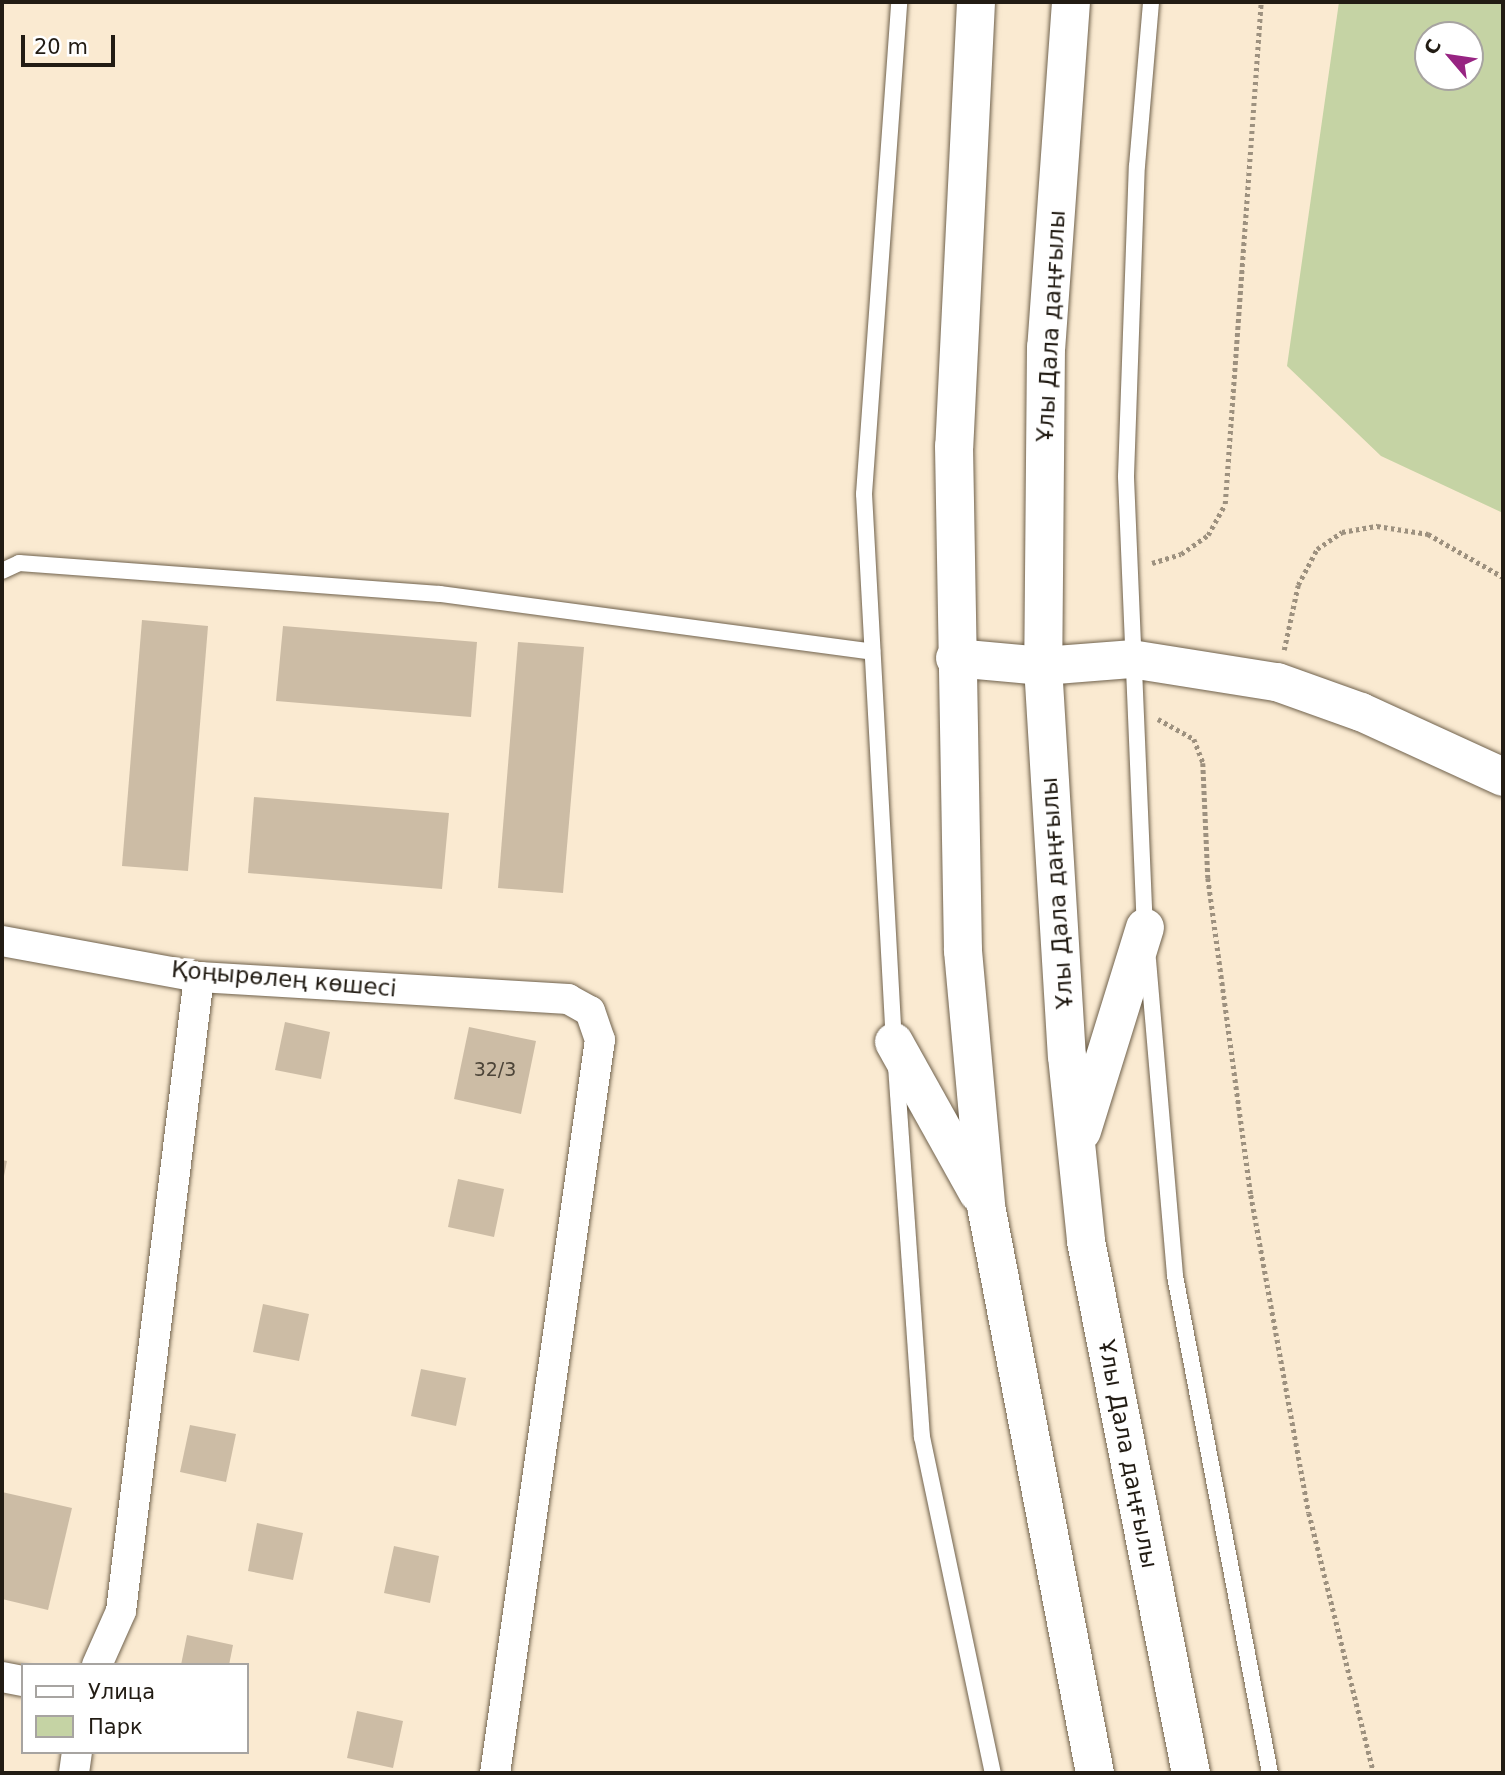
<!DOCTYPE html>
<meta charset="utf-8">
<style>
body{margin:0}
#map{position:relative;width:1505px;height:1775px;overflow:hidden;background:#faead1;font-family:"DejaVu Sans",sans-serif}
div>[style]{position:absolute}
.green>*{inset:0;background:#c5d3a4}
.building>*{inset:0;background:#ccbca5}
.path>*{height:4.5px;margin-top:-2.25px;transform-origin:0;background:repeating-linear-gradient(90deg,#9d917f 0 3.5px,transparent 0 7px)}
.roads{filter:drop-shadow(0 0 2px #70624d) drop-shadow(0 0 2px #70624d)}
.lane>*{height:16px;margin:-8px;padding:0 8px;transform-origin:8px;border-radius:8px;background:#fff}
.street>*{height:30px;margin:-15px;padding:0 15px;transform-origin:15px;border-radius:15px;background:#fff}
.secondary>*{height:38px;margin:-19px;padding:0 19px;transform-origin:19px;border-radius:19px;background:#fff}
span{translate:-50% -50%;white-space:nowrap;text-align:center;line-height:1.15;-webkit-text-stroke:6px #fff;paint-order:stroke}
.number-label{font-size:19px;color:#4c4438}
.number-label span{-webkit-text-stroke-width:0}
.street-label{font-size:23px;color:#221c14}
.frame{position:absolute;inset:0;border:4px solid #221c14;pointer-events:none}
.legend{position:absolute;left:21px;top:1663px;width:228px;height:91px;box-sizing:border-box;background:#fff;border:2px solid #a7a4a1;margin:0;padding:9px 12px;list-style:none;font-size:21px;color:#221c14}
.legend li{display:flex;align-items:center;gap:14px;height:35px}
.legend b{width:35px;border:2px solid #a7a4a1}
.north{position:absolute;left:1414px;top:21px;width:70px;height:70px;box-sizing:border-box;background:#fff;border:2px solid #a7a4a1;border-radius:50%;rotate:299deg;font-size:19px;font-weight:700;line-height:28px;text-align:center;color:#221c14}
.north::after{content:'';display:block;margin:auto;width:24px;height:32px;background:#972482;clip-path:polygon(50% 0,100% 100%,50% 72%,0 100%)}
.scale{position:absolute;left:21px;top:35px;width:94px;height:32px;box-sizing:border-box;border:4px solid #221c14;border-top:0;padding-left:9px;font-size:21px;line-height:24px;white-space:nowrap;color:#221c14;-webkit-text-stroke:5px #fff;paint-order:stroke}
</style>
<div id="map">
<div class="green">
<div style="clip-path:polygon(evenodd,1339px 2px,1503px 2px,1503px 513px,1381px 456px,1287px 366px,1339px 2px,1428px 35px,1470px 35px,1470px 77px,1428px 77px,1428px 35px)"></div>
</div>
<div class="building">
<div style="clip-path:polygon(142px 620px,208px 626px,188px 871px,122px 866px)"></div>
<div style="clip-path:polygon(283px 626px,477px 642px,471px 717px,276px 701px)"></div>
<div style="clip-path:polygon(518px 642px,584px 647px,563px 893px,498px 888px)"></div>
<div style="clip-path:polygon(254px 797px,449px 813px,442px 889px,248px 873px)"></div>
<div style="clip-path:polygon(285px 1022px,330px 1032px,321px 1079px,275px 1070px)"></div>
<div style="clip-path:polygon(469px 1027px,536px 1041px,521px 1114px,454px 1099px)"></div>
<div style="clip-path:polygon(2px 1160px,7px 1161px,3px 1181px,2px 1181px)"></div>
<div style="clip-path:polygon(458px 1179px,504px 1189px,494px 1237px,448px 1227px)"></div>
<div style="clip-path:polygon(263px 1304px,309px 1314px,299px 1361px,253px 1352px)"></div>
<div style="clip-path:polygon(421px 1369px,466px 1378px,456px 1426px,411px 1416px)"></div>
<div style="clip-path:polygon(190px 1425px,236px 1434px,226px 1482px,180px 1472px)"></div>
<div style="clip-path:polygon(2px 1492px,72px 1508px,48px 1610px,2px 1599px)"></div>
<div style="clip-path:polygon(257px 1523px,303px 1533px,293px 1580px,248px 1571px)"></div>
<div style="clip-path:polygon(394px 1546px,439px 1556px,430px 1603px,384px 1593px)"></div>
<div style="clip-path:polygon(187px 1635px,233px 1645px,229px 1665px,181px 1665px)"></div>
<div style="clip-path:polygon(357px 1711px,403px 1721px,393px 1768px,347px 1758px)"></div>
</div>
<div class="path">
<div style="left:1152px;top:563px;width:30px;rotate:-17deg"></div>
<div style="left:1181px;top:554px;width:33px;rotate:-35deg"></div>
<div style="left:1208px;top:535px;width:35px;rotate:-61deg"></div>
<div style="left:1225px;top:504px;width:503px;rotate:-85.9deg"></div>
<div style="left:1284px;top:650px;width:66px;rotate:-77.8deg"></div>
<div style="left:1298px;top:585px;width:41px;rotate:-62.2deg"></div>
<div style="left:1317px;top:549px;width:30px;rotate:-34deg"></div>
<div style="left:1342px;top:532px;width:36px;rotate:-10deg"></div>
<div style="left:1377px;top:526px;width:52px;rotate:8.9deg"></div>
<div style="left:1428px;top:534px;width:86px;rotate:29.8deg"></div>
<div style="left:1158px;top:719px;width:41px;rotate:29.1deg"></div>
<div style="left:1194px;top:739px;width:26px;rotate:69deg"></div>
<div style="left:1203px;top:763px;width:115px;rotate:87.5deg"></div>
<div style="left:1208px;top:878px;width:320px;rotate:82.3deg"></div>
<div style="left:1251px;top:1195px;width:323px;rotate:79.7deg"></div>
<div style="left:1309px;top:1513px;width:268px;rotate:76deg"></div>
</div>
<div class="roads">
<div class="lane">
<div style="left:2px;top:571px;width:19px;rotate:-25deg"></div>
<div style="left:19px;top:563px;width:422px;rotate:4.2deg"></div>
<div style="left:440px;top:594px;width:436px;rotate:7.6deg"></div>
<div style="left:1145px;top:931px;width:455px;rotate:-92.4deg"></div>
<div style="left:1126px;top:476px;width:310px;rotate:-88deg"></div>
<div style="left:1137px;top:166px;width:165px;rotate:-85.1deg"></div>
<div style="left:1148px;top:960px;width:317px;rotate:85.1deg"></div>
<div style="left:1175px;top:1276px;width:506px;rotate:79.18deg"></div>
<div style="left:894px;top:1044px;width:551px;rotate:-93.12deg"></div>
<div style="left:864px;top:494px;width:493px;rotate:-85.9deg"></div>
<div style="left:896px;top:1066px;width:372px;rotate:86deg"></div>
<div style="left:922px;top:1437px;width:343px;rotate:78.1deg"></div>
</div>
<div class="street">
<div style="left:2px;top:941px;width:200px;rotate:10.4deg"></div>
<div style="left:199px;top:977px;width:370px;rotate:3.4deg"></div>
<div style="left:568px;top:999px;width:25px;rotate:29deg"></div>
<div style="left:590px;top:1011px;width:31px;rotate:71deg"></div>
<div style="left:600px;top:1040px;width:740px;rotate:98.15deg"></div>
<div style="left:97px;top:1665px;width:59px;rotate:-66deg"></div>
<div style="left:121px;top:1611px;width:639px;rotate:-82.99deg"></div>
<div style="left:2px;top:1677px;width:21px;rotate:11deg"></div>
<div style="left:74px;top:1773px;width:21px;rotate:-82deg"></div>
</div>
<div class="secondary">
<div style="left:976px;top:2px;width:445px;rotate:92.8deg"></div>
<div style="left:954px;top:446px;width:505px;rotate:88.98deg"></div>
<div style="left:963px;top:951px;width:256px;rotate:84.8deg"></div>
<div style="left:986px;top:1206px;width:577px;rotate:79.12deg"></div>
<div style="left:1071px;top:2px;width:346px;rotate:94.1deg"></div>
<div style="left:1046px;top:347px;width:319px;rotate:90.5deg"></div>
<div style="left:1043px;top:666px;width:391px;rotate:86.5deg"></div>
<div style="left:1067px;top:1056px;width:186px;rotate:84.1deg"></div>
<div style="left:1086px;top:1241px;width:542px;rotate:78.84deg"></div>
<div style="left:955px;top:658px;width:88px;rotate:5.2deg"></div>
<div style="left:1043px;top:666px;width:88px;rotate:-4.5deg"></div>
<div style="left:1131px;top:659px;width:148px;rotate:9deg"></div>
<div style="left:1277px;top:682px;width:89px;rotate:19.7deg"></div>
<div style="left:1361px;top:712px;width:156px;rotate:24.6deg"></div>
<div style="left:894px;top:1042px;width:173px;rotate:60.9deg"></div>
<div style="left:1082px;top:1131px;width:213px;rotate:-72.8deg"></div>
</div>
</div>
<div class="number-label">
<span style="left:495px;top:1070px">32/3</span>
</div>
<div class="street-label">
<span style="left:1051px;top:326px;rotate:-87deg">Ұлы Дала даңғылы</span>
<span style="left:1057px;top:893px;rotate:-94deg">Ұлы Дала даңғылы</span>
<span style="left:284px;top:979px;rotate:5deg">Қоңырөлең көшесі</span>
<span style="left:1128px;top:1454px;rotate:79deg">Ұлы Дала даңғылы</span>
</div>
<div class="frame"></div>
<ul class="legend">
<li><b style="height:9px;background:#fff"></b>Улица</li>
<li><b style="height:19px;background:#c5d3a4"></b>Парк</li>
</ul>
<div class="north">С</div>
<div class="scale">20 m</div>
</div>
